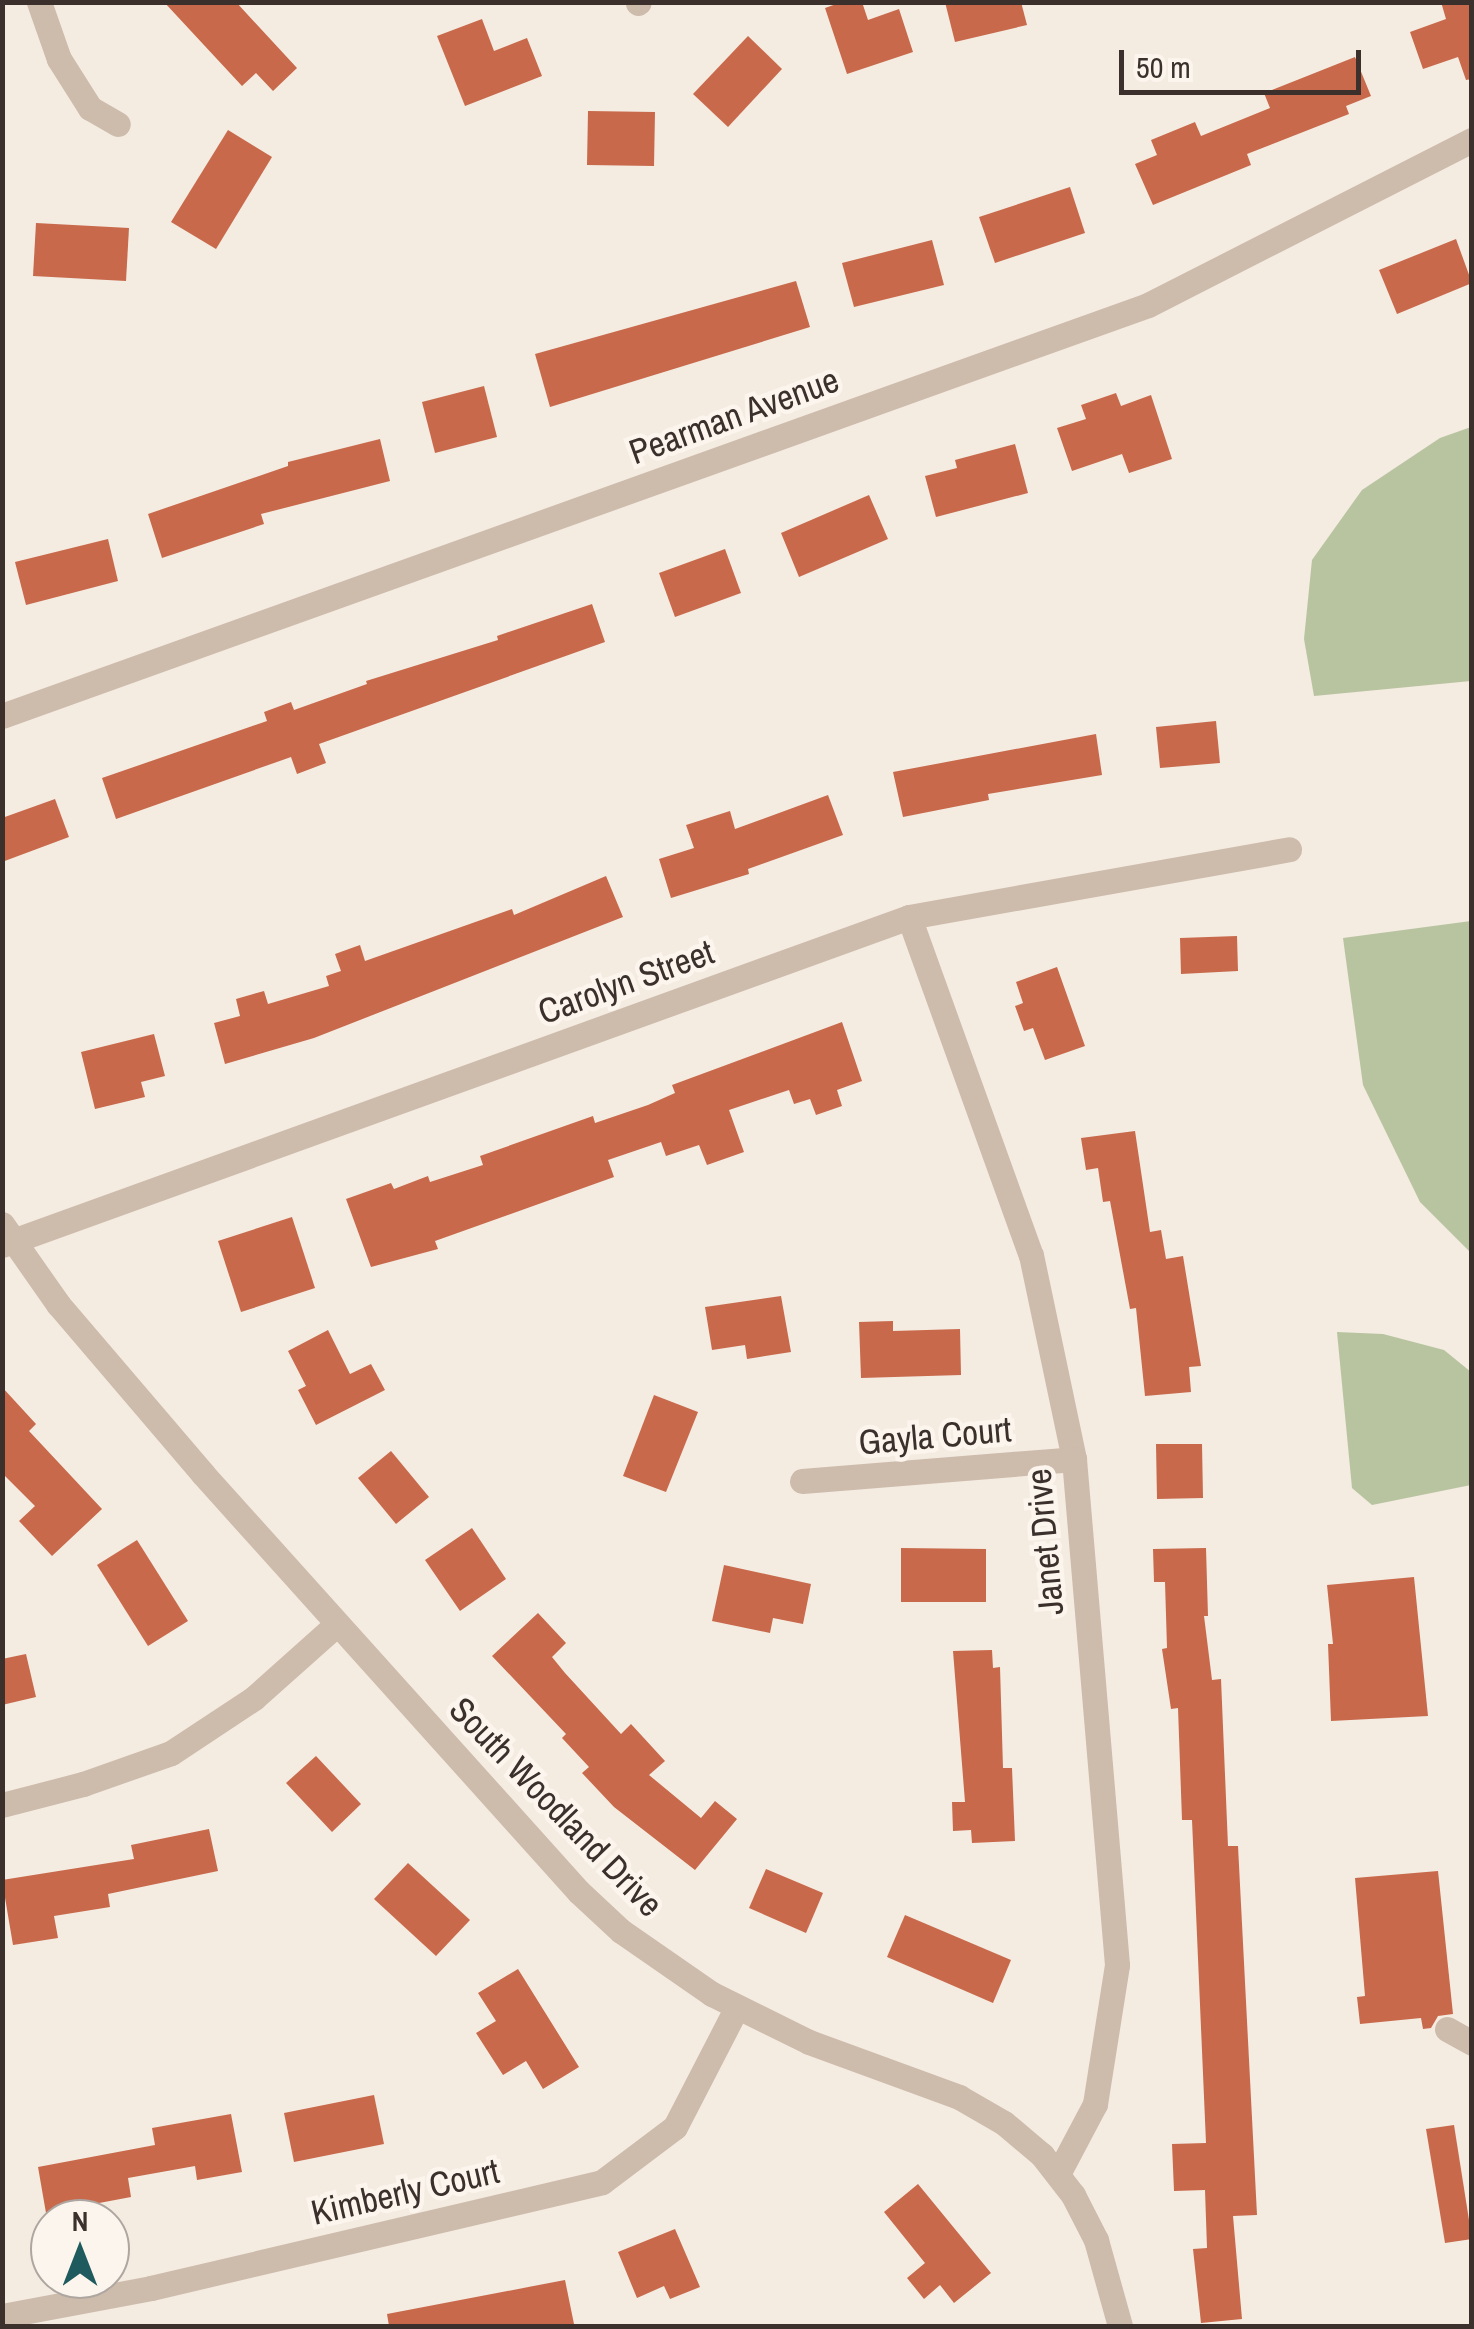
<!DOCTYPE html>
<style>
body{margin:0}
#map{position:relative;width:1474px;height:2329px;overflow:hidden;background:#f4ebe1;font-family:"Archivo Narrow",sans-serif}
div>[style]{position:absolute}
.green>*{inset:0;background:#b8c4a0}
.building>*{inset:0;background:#c8694b}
.minor>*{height:25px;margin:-12.5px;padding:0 12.5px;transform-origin:12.5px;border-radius:12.5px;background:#cdbbac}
span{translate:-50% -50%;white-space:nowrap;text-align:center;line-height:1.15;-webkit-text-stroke:9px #fbf5ee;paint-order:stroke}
.street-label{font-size:35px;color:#3b302b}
.frame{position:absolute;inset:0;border:5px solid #3b302b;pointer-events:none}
.north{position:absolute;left:30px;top:2199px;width:100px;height:100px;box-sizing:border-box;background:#fbf5ee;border:2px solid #aea6a0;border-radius:50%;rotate:0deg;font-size:28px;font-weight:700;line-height:40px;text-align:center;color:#3b302b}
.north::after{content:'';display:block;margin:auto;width:35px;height:45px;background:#1f5a5e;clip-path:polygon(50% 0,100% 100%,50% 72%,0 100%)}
.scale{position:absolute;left:1119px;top:50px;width:242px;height:45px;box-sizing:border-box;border:5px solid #3b302b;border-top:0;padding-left:12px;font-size:30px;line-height:35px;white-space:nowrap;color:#3b302b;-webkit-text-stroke:8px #fbf5ee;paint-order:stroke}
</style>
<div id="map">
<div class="green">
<div style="clip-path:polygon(1471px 427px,1471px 681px,1314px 696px,1304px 639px,1312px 560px,1362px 490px,1440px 438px)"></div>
<div style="clip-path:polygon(1471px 921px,1472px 921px,1471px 1253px,1420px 1202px,1363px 1085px,1343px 938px)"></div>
<div style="clip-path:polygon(1337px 1332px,1383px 1334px,1444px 1350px,1471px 1372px,1471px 1485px,1372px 1505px,1352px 1488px)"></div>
</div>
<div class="building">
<div style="clip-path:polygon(164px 2px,236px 2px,297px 68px,273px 91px,256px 73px,242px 86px)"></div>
<div style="clip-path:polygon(842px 2px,862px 2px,868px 20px,899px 9px,913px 52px,847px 74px,825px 8px)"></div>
<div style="clip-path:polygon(945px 2px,1021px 2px,1027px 25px,955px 42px)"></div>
<div style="clip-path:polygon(1441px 2px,1472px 2px,1472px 79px,1466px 80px,1458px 57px,1423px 69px,1410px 32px,1446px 19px)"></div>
<div style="clip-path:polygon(482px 19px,494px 51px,527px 38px,542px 76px,465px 106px,437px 36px)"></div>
<div style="clip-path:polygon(748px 36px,782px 69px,728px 127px,693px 94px)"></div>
<div style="clip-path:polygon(1355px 57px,1371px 96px,1346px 106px,1349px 114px,1247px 154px,1251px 165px,1153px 205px,1135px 164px,1157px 155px,1151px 140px,1195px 122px,1201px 136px,1270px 108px,1264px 93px)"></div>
<div style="clip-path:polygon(588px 111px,655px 112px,654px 166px,587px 165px)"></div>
<div style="clip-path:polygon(228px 130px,272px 157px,216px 249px,171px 222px)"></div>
<div style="clip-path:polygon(1070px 187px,1085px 233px,995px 263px,979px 217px)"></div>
<div style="clip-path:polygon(36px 223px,129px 228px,126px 281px,33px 276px)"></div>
<div style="clip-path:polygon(1456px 239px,1472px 283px,1397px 314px,1379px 270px)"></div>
<div style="clip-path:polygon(932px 240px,944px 285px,854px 307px,842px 263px)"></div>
<div style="clip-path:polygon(796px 281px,810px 327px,550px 407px,535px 354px)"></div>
<div style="clip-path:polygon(484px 386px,497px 437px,435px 453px,422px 402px)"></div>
<div style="clip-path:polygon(1116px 393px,1121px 406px,1151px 395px,1172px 459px,1129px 473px,1122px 454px,1072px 471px,1057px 428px,1086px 419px,1081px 405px)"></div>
<div style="clip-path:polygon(380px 439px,390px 481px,261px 514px,264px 524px,162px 558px,148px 514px,288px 466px,288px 462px)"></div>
<div style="clip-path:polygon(1015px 444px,1028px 493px,936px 517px,925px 476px,957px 468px,955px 460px)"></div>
<div style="clip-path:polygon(869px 495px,888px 539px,799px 577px,781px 533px)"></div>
<div style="clip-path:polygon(108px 539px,118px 581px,26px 605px,15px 562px)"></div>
<div style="clip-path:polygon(725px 549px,741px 593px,675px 617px,659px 573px)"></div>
<div style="clip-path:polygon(592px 604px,605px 642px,319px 744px,326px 763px,297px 774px,291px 757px,116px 819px,102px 778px,267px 721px,264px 712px,291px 702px,294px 710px,367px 684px,366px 681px,498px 640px,497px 636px)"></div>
<div style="clip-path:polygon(1216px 721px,1220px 763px,1160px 768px,1156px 727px)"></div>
<div style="clip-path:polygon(1096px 734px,1102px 775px,988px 794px,989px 800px,903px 817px,893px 772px)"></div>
<div style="clip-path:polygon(828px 795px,843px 835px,748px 869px,749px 874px,671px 898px,659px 859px,694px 848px,686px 825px,730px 811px,735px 829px)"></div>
<div style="clip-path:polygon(55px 799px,69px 837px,2px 862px,2px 818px)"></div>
<div style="clip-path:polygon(606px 876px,623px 917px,314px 1038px,225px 1064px,214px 1023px,240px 1016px,236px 999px,264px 991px,268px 1004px,329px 986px,326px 976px,341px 971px,335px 954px,360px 945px,365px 961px,512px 909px,514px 915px)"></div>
<div style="clip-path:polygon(1237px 936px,1238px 971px,1181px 974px,1180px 938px)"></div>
<div style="clip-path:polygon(1057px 967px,1085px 1046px,1045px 1060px,1033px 1028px,1024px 1031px,1015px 1006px,1023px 1003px,1016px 982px)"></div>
<div style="clip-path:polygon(842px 1022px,862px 1081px,837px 1090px,842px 1106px,816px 1115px,810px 1099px,794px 1104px,789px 1090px,729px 1110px,744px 1152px,707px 1165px,699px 1145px,666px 1156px,661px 1142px,608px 1160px,614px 1177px,435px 1241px,438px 1249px,371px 1267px,346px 1199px,391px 1183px,394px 1189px,428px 1176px,430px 1182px,483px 1165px,480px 1156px,593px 1116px,595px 1123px,648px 1105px,675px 1093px,672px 1085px)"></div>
<div style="clip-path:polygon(154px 1034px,165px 1076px,141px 1082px,145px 1097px,95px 1109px,81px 1052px)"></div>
<div style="clip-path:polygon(1135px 1131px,1150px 1232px,1161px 1230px,1166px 1259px,1183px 1256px,1201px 1366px,1189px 1367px,1191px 1392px,1145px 1396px,1136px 1308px,1130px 1309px,1110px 1201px,1103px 1202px,1098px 1168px,1086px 1170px,1081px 1138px)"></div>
<div style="clip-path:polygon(292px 1217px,315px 1288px,241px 1312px,218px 1241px)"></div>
<div style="clip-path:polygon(781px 1296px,791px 1352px,747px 1359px,745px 1345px,712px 1350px,705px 1307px)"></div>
<div style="clip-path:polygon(893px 1321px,893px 1331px,960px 1329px,961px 1375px,861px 1378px,859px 1322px)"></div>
<div style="clip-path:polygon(328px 1330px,350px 1374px,371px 1364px,385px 1390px,316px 1425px,298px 1390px,306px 1386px,288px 1351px)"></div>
<div style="clip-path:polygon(2px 1387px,36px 1424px,29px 1431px,102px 1509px,52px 1556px,19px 1521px,35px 1506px,2px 1473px)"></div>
<div style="clip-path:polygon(654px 1395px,698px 1412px,666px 1492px,623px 1476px)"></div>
<div style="clip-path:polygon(1156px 1444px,1202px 1444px,1203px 1498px,1157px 1499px)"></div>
<div style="clip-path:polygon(391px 1451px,429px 1497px,396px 1524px,358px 1478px)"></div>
<div style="clip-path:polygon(472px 1528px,506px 1579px,460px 1611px,425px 1560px)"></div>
<div style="clip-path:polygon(137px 1540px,188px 1621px,148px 1646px,97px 1565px)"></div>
<div style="clip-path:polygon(901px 1548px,986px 1549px,986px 1602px,901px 1602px)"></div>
<div style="clip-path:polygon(1206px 1548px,1208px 1616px,1204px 1616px,1212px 1680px,1221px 1679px,1228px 1846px,1238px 1846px,1257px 2215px,1233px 2216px,1242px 2319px,1201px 2323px,1193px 2249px,1207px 2248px,1205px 2190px,1174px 2191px,1172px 2144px,1206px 2143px,1192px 1820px,1182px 1820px,1178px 1708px,1171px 1709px,1162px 1649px,1167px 1648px,1165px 1582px,1154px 1582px,1153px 1549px)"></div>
<div style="clip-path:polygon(724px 1565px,811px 1584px,803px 1624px,773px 1618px,770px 1633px,712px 1621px)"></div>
<div style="clip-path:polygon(1414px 1577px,1428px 1716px,1331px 1721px,1328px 1644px,1333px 1644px,1327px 1585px)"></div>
<div style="clip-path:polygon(538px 1613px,566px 1643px,552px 1657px,565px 1673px,621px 1734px,631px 1724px,665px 1761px,649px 1775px,701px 1818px,715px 1801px,737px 1819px,695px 1870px,614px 1807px,582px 1773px,589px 1767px,562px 1738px,566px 1734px,492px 1656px)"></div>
<div style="clip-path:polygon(992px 1650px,993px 1668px,1000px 1667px,1003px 1768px,1012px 1768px,1015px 1841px,972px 1843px,971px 1830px,953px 1831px,952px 1802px,965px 1802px,953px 1651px)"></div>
<div style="clip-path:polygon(26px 1654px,36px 1697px,2px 1705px,2px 1659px)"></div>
<div style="clip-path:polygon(316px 1756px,361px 1804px,332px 1832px,286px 1783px)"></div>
<div style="clip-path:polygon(209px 1829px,218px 1871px,108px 1894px,110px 1907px,54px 1916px,58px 1938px,13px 1945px,2px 1880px,134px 1859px,131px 1845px)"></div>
<div style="clip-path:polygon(408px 1863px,470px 1920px,436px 1956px,374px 1899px)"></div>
<div style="clip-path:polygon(766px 1869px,823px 1893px,806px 1933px,749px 1908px)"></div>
<div style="clip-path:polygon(1438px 1871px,1453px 2014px,1438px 2016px,1431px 2028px,1423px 2029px,1421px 2018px,1360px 2024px,1357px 1997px,1365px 1996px,1355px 1878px)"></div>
<div style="clip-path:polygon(905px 1915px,1011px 1960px,993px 2003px,887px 1957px)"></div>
<div style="clip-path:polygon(518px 1969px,579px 2067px,543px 2089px,526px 2061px,503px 2075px,476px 2033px,496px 2021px,478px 1993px)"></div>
<div style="clip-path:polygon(374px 2095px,384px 2144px,294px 2162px,284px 2113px)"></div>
<div style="clip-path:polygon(231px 2114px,242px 2172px,197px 2180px,195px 2166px,128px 2178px,131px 2197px,46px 2213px,38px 2167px,155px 2145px,152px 2128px)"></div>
<div style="clip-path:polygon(1454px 2125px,1472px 2239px,1445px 2243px,1426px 2129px)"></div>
<div style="clip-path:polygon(918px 2184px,991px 2273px,954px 2303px,940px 2285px,924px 2299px,907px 2278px,925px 2263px,884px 2212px)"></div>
<div style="clip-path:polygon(675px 2229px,700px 2287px,670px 2299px,664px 2286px,637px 2298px,618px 2252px)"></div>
<div style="clip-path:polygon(565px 2280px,574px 2324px,389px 2326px,387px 2314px)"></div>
</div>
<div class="minor">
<div style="left:39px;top:2px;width:60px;rotate:70.7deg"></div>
<div style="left:59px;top:59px;width:58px;rotate:57.7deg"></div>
<div style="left:90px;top:108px;width:32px;rotate:30deg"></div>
<div style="left:638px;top:3px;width:1px;rotate:-45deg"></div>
<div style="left:2px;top:716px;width:1217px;rotate:-19.73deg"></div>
<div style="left:1148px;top:305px;width:364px;rotate:-27deg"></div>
<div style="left:909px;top:917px;width:359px;rotate:70.2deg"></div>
<div style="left:1031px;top:1255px;width:208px;rotate:78.1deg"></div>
<div style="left:1074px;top:1459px;width:508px;rotate:85.14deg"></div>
<div style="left:1117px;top:1965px;width:141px;rotate:99deg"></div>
<div style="left:1095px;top:2104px;width:79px;rotate:117.9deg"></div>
<div style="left:2px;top:1224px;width:98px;rotate:55deg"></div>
<div style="left:58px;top:1304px;width:223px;rotate:49.5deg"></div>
<div style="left:203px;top:1474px;width:562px;rotate:48.03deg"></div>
<div style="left:579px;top:1892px;width:57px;rotate:42.9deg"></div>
<div style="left:621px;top:1931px;width:111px;rotate:34.7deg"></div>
<div style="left:712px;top:1994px;width:108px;rotate:26.3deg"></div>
<div style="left:809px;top:2042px;width:160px;rotate:20.1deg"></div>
<div style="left:959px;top:2097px;width:52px;rotate:30deg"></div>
<div style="left:1004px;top:2123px;width:50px;rotate:40.1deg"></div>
<div style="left:1042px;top:2155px;width:51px;rotate:52.2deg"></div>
<div style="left:1073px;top:2195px;width:51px;rotate:62.9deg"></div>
<div style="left:1096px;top:2240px;width:89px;rotate:74.4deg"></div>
<div style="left:2px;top:1245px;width:964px;rotate:-19.88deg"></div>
<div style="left:909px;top:917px;width:386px;rotate:-10.1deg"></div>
<div style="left:802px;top:1481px;width:273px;rotate:-4.6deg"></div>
<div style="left:2px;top:1805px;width:84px;rotate:-14.5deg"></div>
<div style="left:83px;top:1784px;width:93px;rotate:-19.4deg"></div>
<div style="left:171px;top:1753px;width:100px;rotate:-33.5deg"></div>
<div style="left:254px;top:1698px;width:111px;rotate:-41.7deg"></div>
<div style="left:1447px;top:2029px;width:29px;rotate:29deg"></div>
<div style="left:2px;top:2316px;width:152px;rotate:-10.6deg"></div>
<div style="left:151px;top:2288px;width:463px;rotate:-13.2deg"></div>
<div style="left:602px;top:2182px;width:91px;rotate:-37deg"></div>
<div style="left:675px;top:2127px;width:135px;rotate:-62.7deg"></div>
</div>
<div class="street-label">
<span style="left:734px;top:416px;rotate:-20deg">Pearman Avenue</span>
<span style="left:626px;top:982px;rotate:-20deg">Carolyn Street</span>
<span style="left:935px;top:1436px;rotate:-5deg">Gayla Court</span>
<span style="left:1045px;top:1542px;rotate:-95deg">Janet Drive</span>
<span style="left:556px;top:1807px;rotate:46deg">South Woodland Drive</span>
<span style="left:405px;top:2192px;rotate:-13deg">Kimberly Court</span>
</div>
<div class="frame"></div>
<div class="north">N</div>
<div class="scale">50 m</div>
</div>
